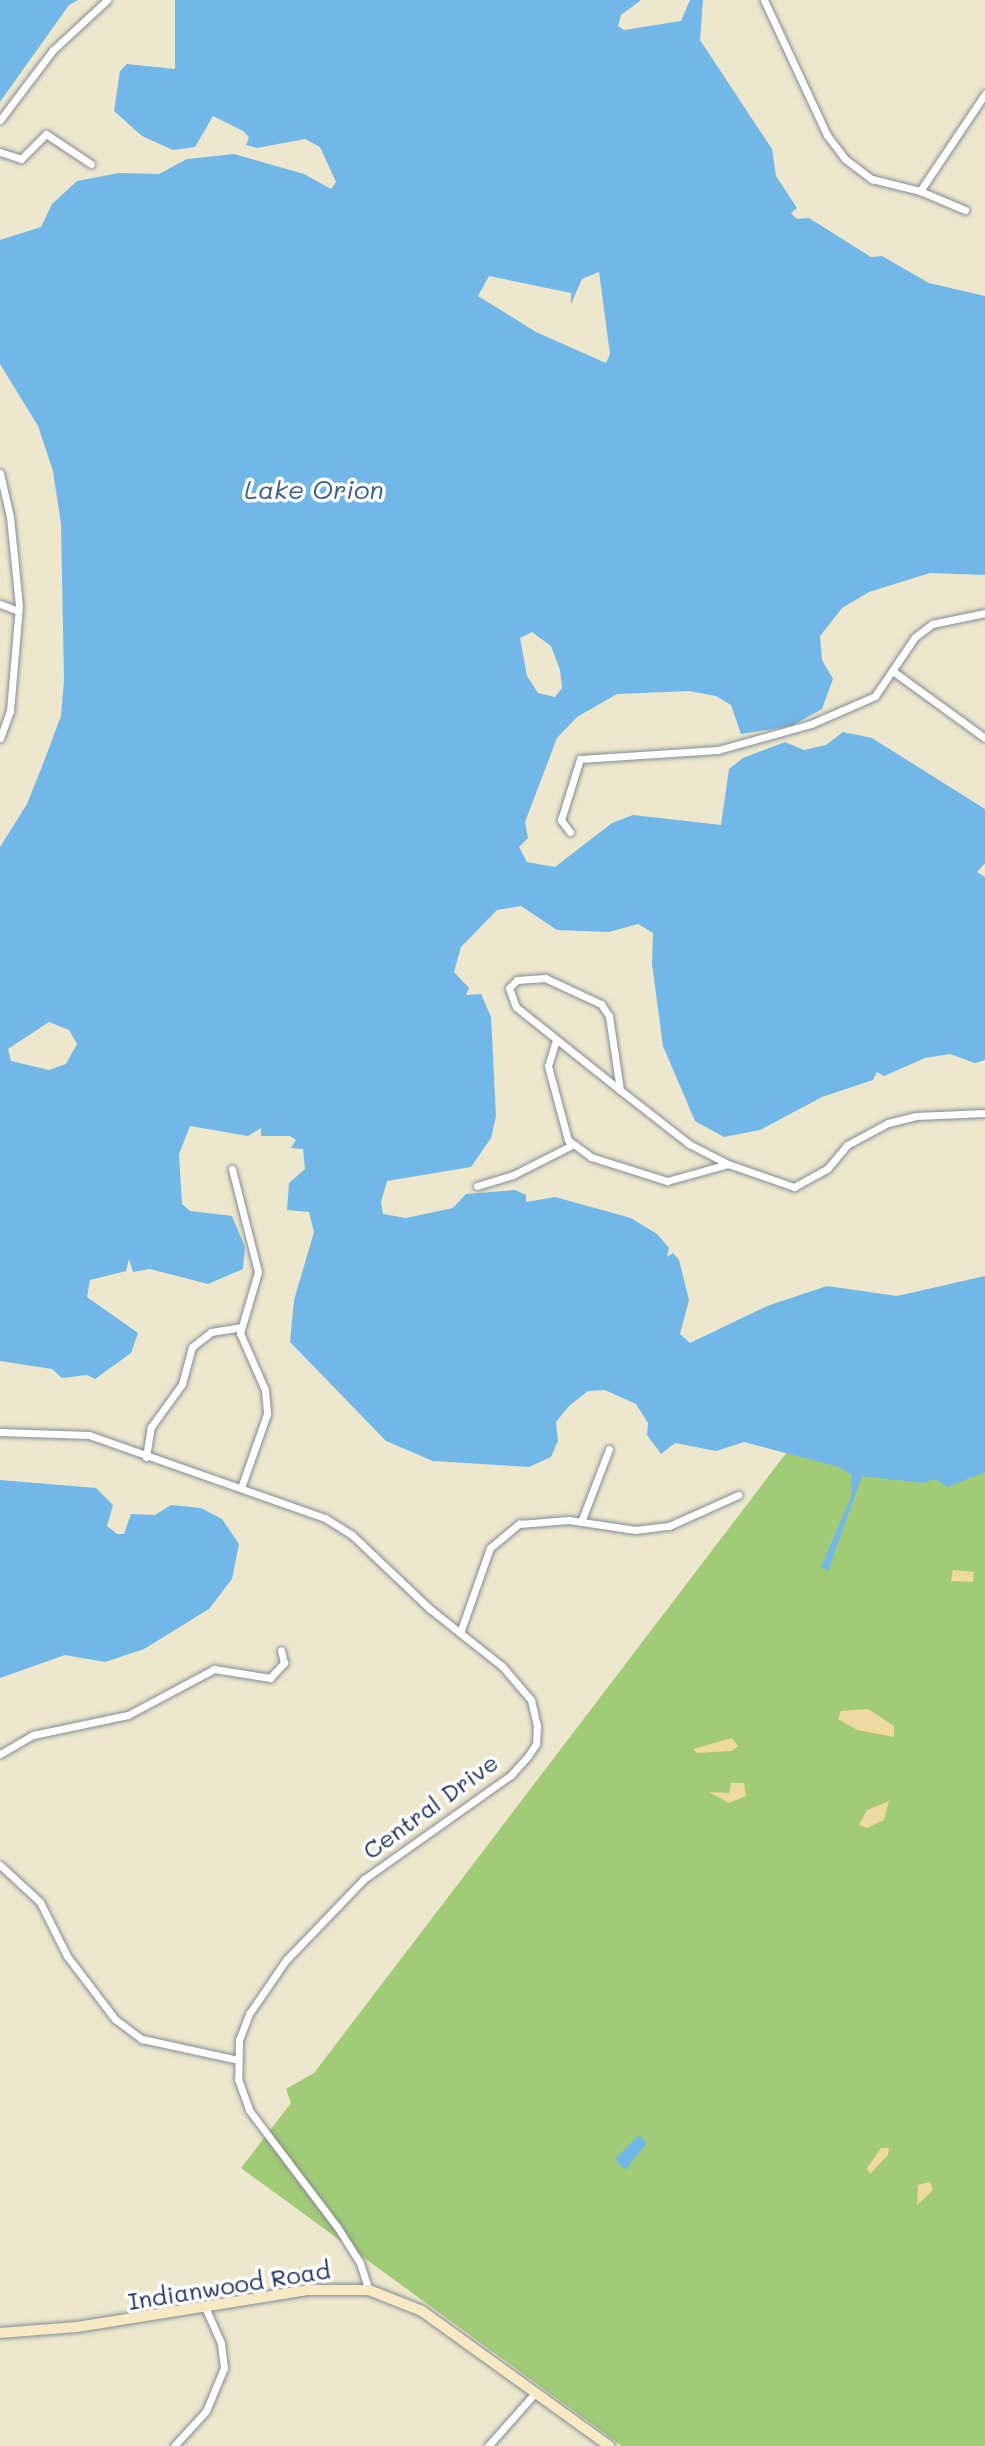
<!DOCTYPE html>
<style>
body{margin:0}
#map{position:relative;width:985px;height:2446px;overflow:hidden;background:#ede8cd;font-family:Mali,sans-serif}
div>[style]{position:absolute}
.green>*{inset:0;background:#a1cb77}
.sand>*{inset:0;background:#eeda9e}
.water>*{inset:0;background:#71b7e7}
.roads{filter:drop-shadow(0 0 2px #848c96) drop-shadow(0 0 2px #848c96)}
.street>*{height:7px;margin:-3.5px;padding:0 3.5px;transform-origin:3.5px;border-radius:3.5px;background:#fff}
.secondary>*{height:10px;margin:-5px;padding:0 5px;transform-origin:5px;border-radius:5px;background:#f7e9c3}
span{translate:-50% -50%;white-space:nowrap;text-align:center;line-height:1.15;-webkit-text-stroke:7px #fff;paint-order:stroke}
.street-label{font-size:24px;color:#1b2f5e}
.water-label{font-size:26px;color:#395f8e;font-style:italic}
</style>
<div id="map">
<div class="green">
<div style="clip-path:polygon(902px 1301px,985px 1363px,985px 2446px,622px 2446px,241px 2168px,291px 2103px,286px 2089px,314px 2073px)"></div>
</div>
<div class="sand">
<div style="clip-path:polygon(953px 1570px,974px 1572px,973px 1582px,951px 1581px)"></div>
<div style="clip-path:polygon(868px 1709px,894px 1726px,894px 1737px,857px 1730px,838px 1719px,841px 1711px)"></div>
<div style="clip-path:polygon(732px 1738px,738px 1746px,731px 1751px,697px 1753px,693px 1749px)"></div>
<div style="clip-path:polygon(731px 1783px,744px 1783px,746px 1796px,729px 1803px,709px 1792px,729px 1793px)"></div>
<div style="clip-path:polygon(889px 1801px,884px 1820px,867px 1828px,859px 1825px,867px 1810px)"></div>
<div style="clip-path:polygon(881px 2148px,889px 2148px,888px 2155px,870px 2174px,867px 2168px)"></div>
<div style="clip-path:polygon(930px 2182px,933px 2190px,917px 2205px,918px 2185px)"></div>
</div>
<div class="water">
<div style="clip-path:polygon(0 0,78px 0,69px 5px,0 102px)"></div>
<div style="clip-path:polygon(evenodd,175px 0,641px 0,621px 15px,618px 26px,624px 30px,681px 21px,690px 0,703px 0,700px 40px,772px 149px,776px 176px,797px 208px,791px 213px,797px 219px,809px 218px,871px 257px,882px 256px,929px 283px,985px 296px,985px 575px,930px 573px,869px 592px,842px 608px,820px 636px,822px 660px,833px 679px,822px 709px,791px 726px,741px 734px,731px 705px,716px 696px,689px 691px,617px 694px,577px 717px,557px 738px,525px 822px,528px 838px,519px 847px,527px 862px,555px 867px,612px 823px,633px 815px,721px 825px,729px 769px,743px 758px,785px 742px,804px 750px,826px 745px,843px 732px,872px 738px,985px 809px,985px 863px,977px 872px,985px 877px,985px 1060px,975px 1063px,950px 1054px,925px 1058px,884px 1076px,877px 1072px,873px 1080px,822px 1097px,760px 1130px,724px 1137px,695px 1121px,663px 1046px,652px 964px,653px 933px,638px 924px,609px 932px,557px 930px,521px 906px,497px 910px,461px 947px,454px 972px,469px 988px,466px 995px,481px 994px,491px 1017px,496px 1116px,491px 1138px,471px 1167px,387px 1181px,381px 1202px,383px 1214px,406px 1218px,453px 1208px,466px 1194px,515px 1190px,526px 1195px,526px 1202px,555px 1197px,631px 1218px,657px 1234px,669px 1248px,667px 1257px,673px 1253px,679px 1260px,689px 1300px,680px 1334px,690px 1343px,767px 1306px,827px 1286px,897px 1296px,985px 1276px,985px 1472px,948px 1487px,935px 1479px,923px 1483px,862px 1476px,828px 1571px,821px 1567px,851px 1497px,852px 1475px,839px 1467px,744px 1442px,716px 1451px,675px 1443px,661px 1454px,647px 1435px,648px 1423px,636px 1404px,605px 1390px,588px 1391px,569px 1406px,556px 1422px,558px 1441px,551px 1457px,529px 1467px,433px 1461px,386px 1441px,290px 1342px,294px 1300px,314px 1232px,309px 1212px,287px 1210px,289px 1183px,305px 1169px,303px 1149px,291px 1148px,296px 1140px,290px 1136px,261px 1136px,261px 1128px,248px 1136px,190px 1126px,179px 1154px,182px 1204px,190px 1211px,232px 1216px,245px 1247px,243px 1269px,208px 1284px,150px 1269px,133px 1272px,129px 1259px,126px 1271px,90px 1280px,87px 1297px,138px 1333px,131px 1353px,95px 1379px,87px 1375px,62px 1378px,52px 1369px,0 1361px,0 847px,27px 804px,43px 764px,61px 716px,64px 680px,61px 524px,53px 471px,38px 426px,0 364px,0 240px,41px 227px,52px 204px,77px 181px,119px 173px,159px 174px,187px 159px,234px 154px,304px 174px,331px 189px,336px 182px,320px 147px,305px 139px,257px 148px,246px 145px,249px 137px,243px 131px,213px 116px,195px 147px,173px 150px,142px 136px,114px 111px,120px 71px,127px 64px,175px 69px,175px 0,599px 272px,610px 354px,606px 363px,536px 332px,478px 296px,489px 276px,571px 293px,571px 304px,582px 279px,599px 272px,175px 0,532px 632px,551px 646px,560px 670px,562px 688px,555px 697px,538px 693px,527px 676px,520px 638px,532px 632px,175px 0,49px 1022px,69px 1030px,77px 1044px,66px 1064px,49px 1070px,11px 1061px,8px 1049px,49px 1022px)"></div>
<div style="clip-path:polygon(0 1480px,96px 1488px,113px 1505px,107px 1526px,117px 1534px,124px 1534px,131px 1514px,155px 1515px,171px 1505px,201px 1508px,222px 1519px,239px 1544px,232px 1579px,209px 1609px,144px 1649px,105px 1662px,65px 1655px,0 1678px)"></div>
<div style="clip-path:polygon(639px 2135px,647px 2143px,625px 2170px,615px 2159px)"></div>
</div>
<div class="roads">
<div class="street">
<div style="left:764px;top:0;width:149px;rotate:65deg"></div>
<div style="left:827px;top:135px;width:30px;rotate:53deg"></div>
<div style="left:845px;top:159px;width:34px;rotate:37deg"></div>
<div style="left:872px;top:179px;width:49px;rotate:14deg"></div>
<div style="left:920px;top:191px;width:117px;rotate:-56.2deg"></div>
<div style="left:0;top:120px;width:88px;rotate:-52.9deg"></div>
<div style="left:53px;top:50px;width:74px;rotate:-42.8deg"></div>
<div style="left:0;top:152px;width:22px;rotate:18deg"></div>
<div style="left:21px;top:159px;width:35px;rotate:-45deg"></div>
<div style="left:46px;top:134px;width:54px;rotate:33.7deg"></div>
<div style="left:920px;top:191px;width:49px;rotate:22.9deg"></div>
<div style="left:0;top:473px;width:45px;rotate:77.2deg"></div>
<div style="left:10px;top:517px;width:89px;rotate:84.2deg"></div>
<div style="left:19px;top:606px;width:105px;rotate:94.9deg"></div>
<div style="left:10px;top:711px;width:29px;rotate:110deg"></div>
<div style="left:0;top:604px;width:19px;rotate:21deg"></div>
<div style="left:894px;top:672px;width:112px;rotate:36deg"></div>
<div style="left:570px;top:832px;width:15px;rotate:-127deg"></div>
<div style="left:561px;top:820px;width:64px;rotate:-72.7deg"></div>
<div style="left:580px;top:759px;width:138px;rotate:-3.7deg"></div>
<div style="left:718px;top:750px;width:97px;rotate:-15.6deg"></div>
<div style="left:811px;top:724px;width:70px;rotate:-23.6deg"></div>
<div style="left:875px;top:696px;width:71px;rotate:-55.9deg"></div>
<div style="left:915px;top:637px;width:21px;rotate:-37deg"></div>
<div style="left:932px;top:624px;width:54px;rotate:-11.7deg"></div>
<div style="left:556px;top:1040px;width:27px;rotate:107deg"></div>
<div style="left:548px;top:1066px;width:77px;rotate:74.9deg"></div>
<div style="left:568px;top:1140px;width:29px;rotate:36deg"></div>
<div style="left:591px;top:1157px;width:80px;rotate:17.5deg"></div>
<div style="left:667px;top:1181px;width:63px;rotate:-15.6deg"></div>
<div style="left:728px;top:1164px;width:70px;rotate:19.2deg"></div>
<div style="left:794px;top:1187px;width:38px;rotate:-29deg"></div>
<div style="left:827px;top:1169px;width:31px;rotate:-50deg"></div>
<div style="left:847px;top:1145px;width:47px;rotate:-28.2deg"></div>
<div style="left:888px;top:1123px;width:29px;rotate:-14deg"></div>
<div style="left:916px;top:1116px;width:69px;rotate:-2.5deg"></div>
<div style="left:620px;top:1090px;width:133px;rotate:-141.4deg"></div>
<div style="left:516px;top:1007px;width:20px;rotate:-110deg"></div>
<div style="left:509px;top:988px;width:11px;rotate:-45deg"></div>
<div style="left:517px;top:980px;width:28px;rotate:-4deg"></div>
<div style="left:545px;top:978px;width:62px;rotate:24.9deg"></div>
<div style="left:601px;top:1004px;width:14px;rotate:56deg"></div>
<div style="left:609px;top:1016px;width:75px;rotate:81.5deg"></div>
<div style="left:620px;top:1090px;width:88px;rotate:38deg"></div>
<div style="left:689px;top:1144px;width:44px;rotate:27.1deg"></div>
<div style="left:232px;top:1169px;width:106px;rotate:75.8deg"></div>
<div style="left:258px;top:1272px;width:64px;rotate:106.4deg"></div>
<div style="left:240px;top:1333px;width:62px;rotate:66.3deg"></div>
<div style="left:265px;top:1390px;width:24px;rotate:85deg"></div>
<div style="left:267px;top:1414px;width:75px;rotate:109.4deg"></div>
<div style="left:477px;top:1186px;width:38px;rotate:-17deg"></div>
<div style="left:513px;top:1175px;width:66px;rotate:-27deg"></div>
<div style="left:0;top:1432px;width:89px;rotate:1.9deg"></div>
<div style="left:89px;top:1435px;width:250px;rotate:19.4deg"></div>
<div style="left:325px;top:1518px;width:32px;rotate:32deg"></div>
<div style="left:352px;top:1535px;width:108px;rotate:43.5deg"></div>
<div style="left:430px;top:1609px;width:92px;rotate:38.4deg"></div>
<div style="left:502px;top:1666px;width:45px;rotate:49.5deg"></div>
<div style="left:531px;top:1700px;width:27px;rotate:77deg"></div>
<div style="left:537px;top:1726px;width:18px;rotate:93deg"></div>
<div style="left:536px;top:1744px;width:14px;rotate:124deg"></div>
<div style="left:528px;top:1756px;width:25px;rotate:132deg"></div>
<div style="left:511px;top:1775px;width:180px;rotate:144.7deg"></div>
<div style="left:364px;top:1879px;width:112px;rotate:133.9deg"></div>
<div style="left:286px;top:1960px;width:65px;rotate:124.4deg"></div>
<div style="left:249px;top:2014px;width:28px;rotate:111deg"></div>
<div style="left:239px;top:2040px;width:39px;rotate:91deg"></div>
<div style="left:238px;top:2079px;width:33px;rotate:70deg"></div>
<div style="left:249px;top:2110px;width:148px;rotate:53deg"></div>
<div style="left:338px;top:2228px;width:41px;rotate:57.8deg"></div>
<div style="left:360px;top:2263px;width:28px;rotate:72deg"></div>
<div style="left:146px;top:1457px;width:30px;rotate:-81deg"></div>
<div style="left:151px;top:1427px;width:53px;rotate:-54.2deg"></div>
<div style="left:182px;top:1384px;width:38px;rotate:-75deg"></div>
<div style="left:192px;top:1347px;width:24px;rotate:-38deg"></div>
<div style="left:211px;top:1332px;width:30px;rotate:-9deg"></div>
<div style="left:581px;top:1522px;width:78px;rotate:-69deg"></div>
<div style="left:460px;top:1633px;width:90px;rotate:-70.6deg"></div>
<div style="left:490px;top:1548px;width:38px;rotate:-40deg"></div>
<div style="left:519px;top:1524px;width:50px;rotate:-4.6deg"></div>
<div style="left:569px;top:1520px;width:67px;rotate:8.6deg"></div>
<div style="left:635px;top:1530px;width:34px;rotate:-7deg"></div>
<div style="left:669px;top:1526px;width:76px;rotate:-24.2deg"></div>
<div style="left:0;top:1754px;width:38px;rotate:-30deg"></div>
<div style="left:33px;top:1735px;width:97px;rotate:-11.9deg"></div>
<div style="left:128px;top:1715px;width:98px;rotate:-28.1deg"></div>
<div style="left:214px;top:1669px;width:57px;rotate:9.1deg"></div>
<div style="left:270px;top:1678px;width:21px;rotate:-47deg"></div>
<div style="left:284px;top:1663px;width:13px;rotate:-103deg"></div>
<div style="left:0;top:1865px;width:54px;rotate:42.8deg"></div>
<div style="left:40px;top:1902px;width:60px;rotate:63.4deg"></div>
<div style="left:67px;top:1956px;width:79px;rotate:52.7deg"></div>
<div style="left:115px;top:2019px;width:34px;rotate:37deg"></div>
<div style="left:142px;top:2039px;width:98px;rotate:12.3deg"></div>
<div style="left:174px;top:2446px;width:47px;rotate:-47.6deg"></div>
<div style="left:206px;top:2411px;width:47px;rotate:-67.3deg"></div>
<div style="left:224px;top:2368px;width:25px;rotate:-97deg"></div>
<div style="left:221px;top:2343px;width:39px;rotate:-114deg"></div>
<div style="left:488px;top:2446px;width:71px;rotate:-48.4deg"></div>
</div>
<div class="secondary">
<div style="left:0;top:2333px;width:77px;rotate:-4.5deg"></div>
<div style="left:77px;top:2327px;width:235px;rotate:-9.1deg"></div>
<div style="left:309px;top:2290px;width:60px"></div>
<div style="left:369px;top:2290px;width:57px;rotate:21.6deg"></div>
<div style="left:422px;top:2311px;width:231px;rotate:35.8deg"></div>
</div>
</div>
<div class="street-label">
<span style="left:430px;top:1806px;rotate:-36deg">Central Drive</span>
<span style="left:229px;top:2285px;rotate:-9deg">Indianwood Road</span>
</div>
<div class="water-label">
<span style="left:314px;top:490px">Lake Orion</span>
</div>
</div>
